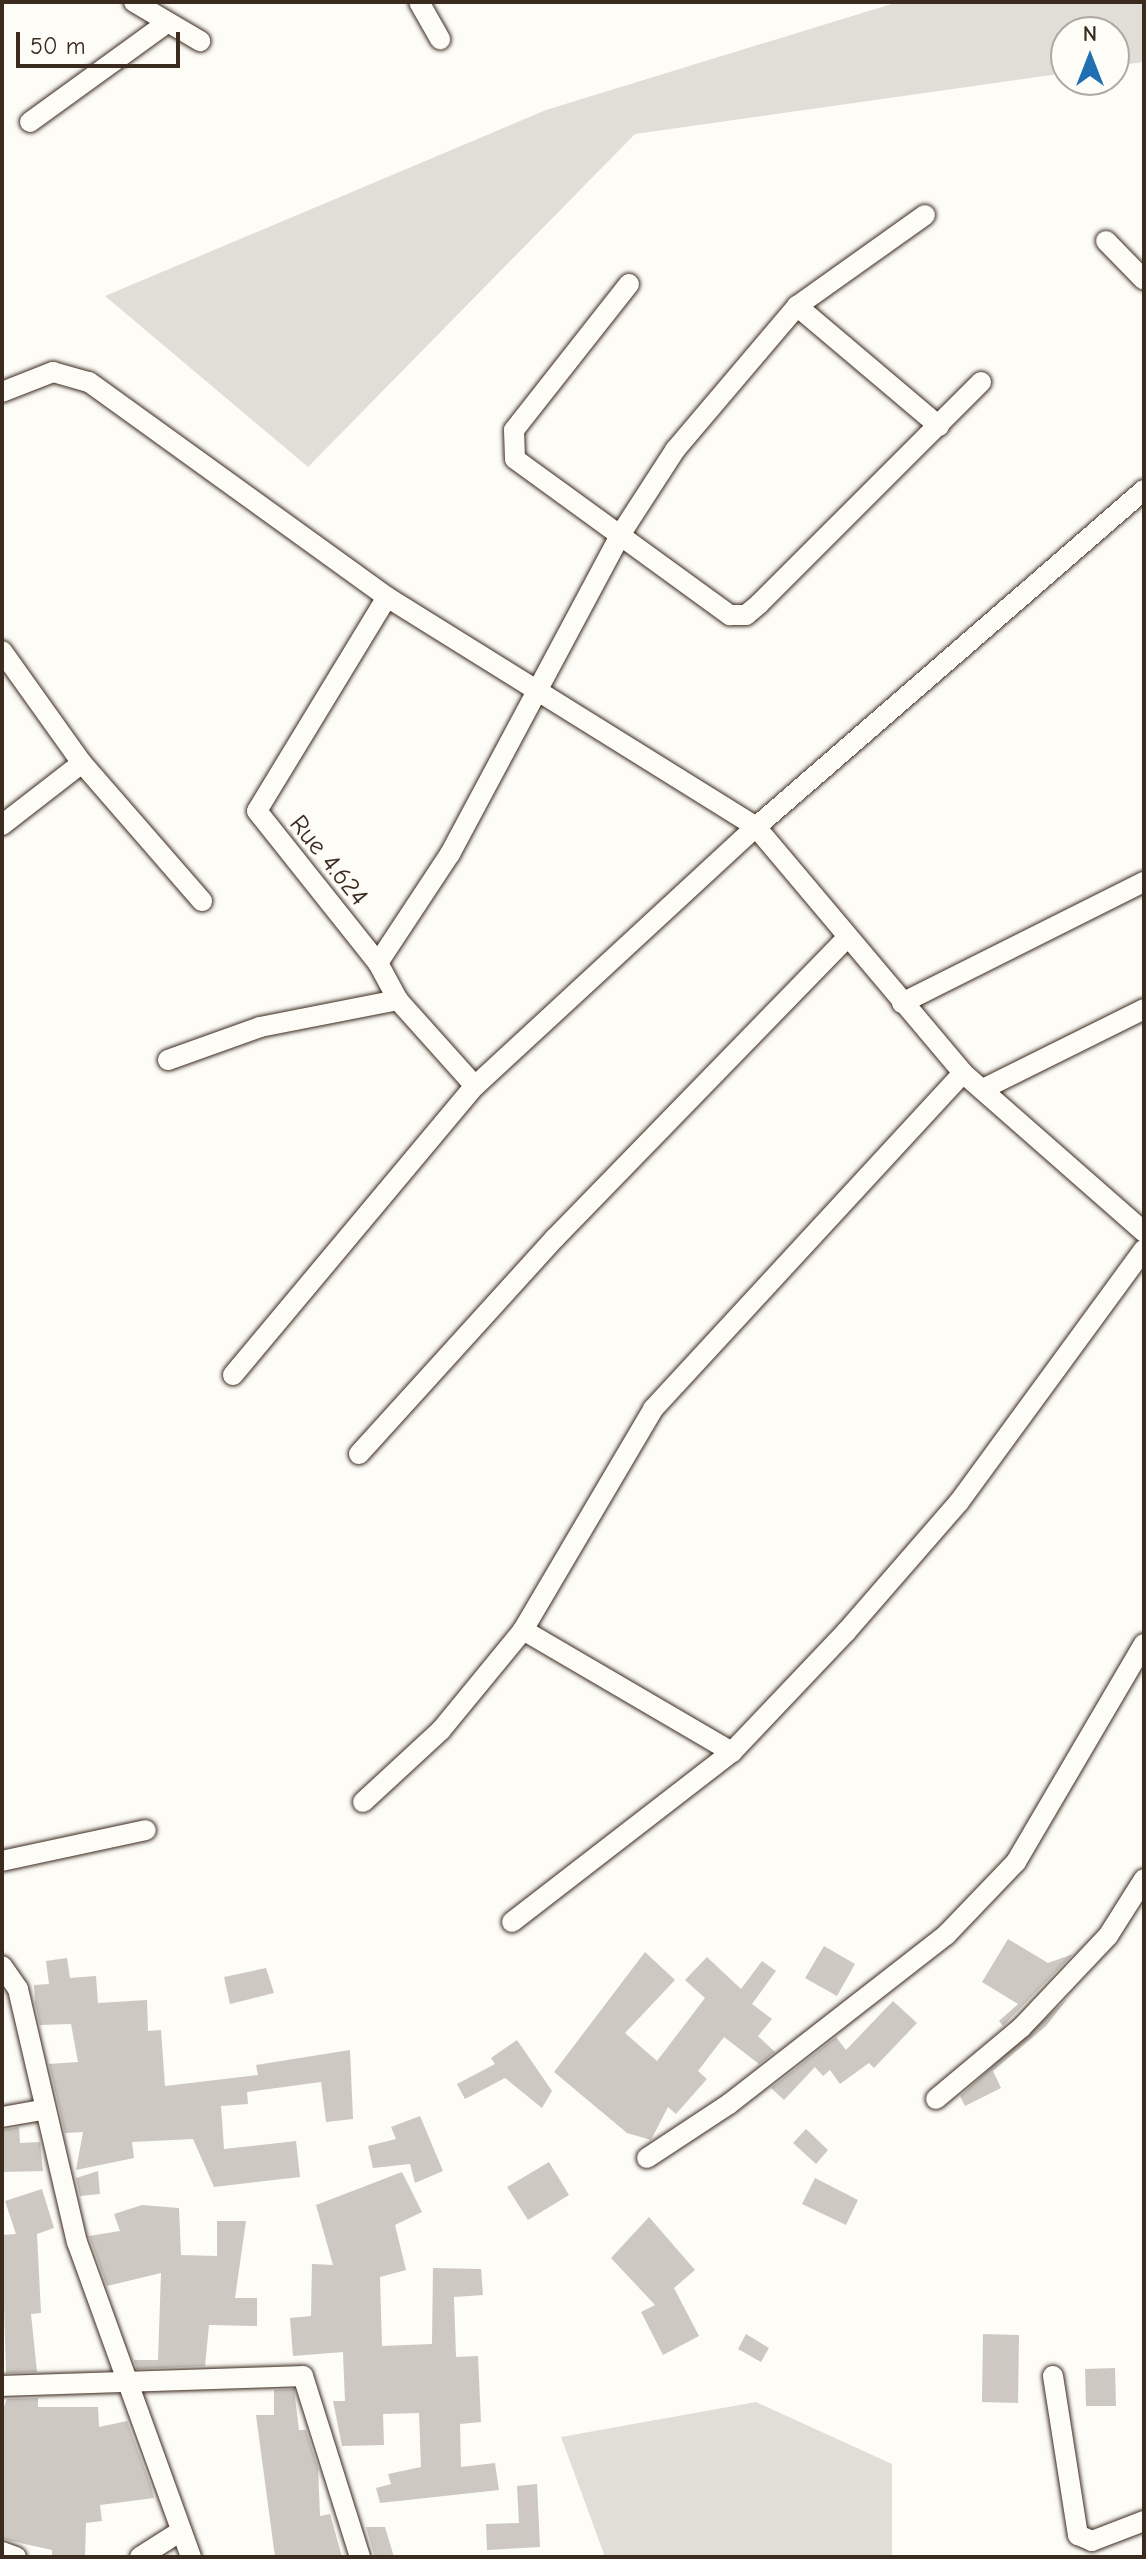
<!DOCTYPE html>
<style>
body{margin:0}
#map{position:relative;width:1146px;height:2559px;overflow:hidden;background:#fdfcf7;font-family:"Comic Neue",sans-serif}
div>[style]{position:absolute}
.green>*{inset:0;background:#e1ded7}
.building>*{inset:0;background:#cdc8c2}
.roads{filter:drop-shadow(0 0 2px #3b2a1e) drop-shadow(0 0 2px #3b2a1e)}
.street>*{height:20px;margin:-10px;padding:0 10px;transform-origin:10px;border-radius:10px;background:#fdfcf7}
span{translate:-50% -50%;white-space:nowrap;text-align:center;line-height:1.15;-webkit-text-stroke:7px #fdfcf7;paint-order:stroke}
.street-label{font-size:26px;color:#3b2a1e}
.frame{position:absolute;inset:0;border:4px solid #3b2a1e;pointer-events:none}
.north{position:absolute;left:1050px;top:16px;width:80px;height:80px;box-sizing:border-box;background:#fdfcf7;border:2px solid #afa8a0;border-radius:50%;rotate:0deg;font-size:22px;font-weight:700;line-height:32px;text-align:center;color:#3b2a1e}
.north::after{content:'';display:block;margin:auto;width:28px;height:36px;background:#1f6fb2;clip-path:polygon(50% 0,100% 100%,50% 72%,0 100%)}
.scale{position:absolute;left:16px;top:32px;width:164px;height:36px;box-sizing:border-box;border:4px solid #3b2a1e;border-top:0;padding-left:10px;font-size:24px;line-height:28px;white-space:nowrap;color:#3b2a1e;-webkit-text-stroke:6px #fdfcf7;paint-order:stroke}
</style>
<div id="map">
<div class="green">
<div style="clip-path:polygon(898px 2px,1144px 2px,1144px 62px,1114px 66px,1114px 32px,1066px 32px,1066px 73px,635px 134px,308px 467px,105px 296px,546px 110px)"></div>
<div style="clip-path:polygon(756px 2402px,892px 2464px,892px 2557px,605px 2557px,561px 2437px)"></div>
</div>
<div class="building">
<div style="clip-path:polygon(1008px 1939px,1048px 1963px,1073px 1954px,1003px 2026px,999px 2021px,1018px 2004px,982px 1982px)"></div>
<div style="clip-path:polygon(824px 1946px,855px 1964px,837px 1996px,805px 1978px)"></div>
<div style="clip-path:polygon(645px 1952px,675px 1980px,625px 2033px,657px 2061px,705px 1998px,685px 1980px,707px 1957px,741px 1989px,762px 1961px,776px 1971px,752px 2004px,772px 2019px,758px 2036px,775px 2052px,759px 2064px,724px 2037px,698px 2071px,707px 2079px,676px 2114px,668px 2107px,651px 2140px,627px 2133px,554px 2072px)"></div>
<div style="clip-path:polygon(67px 1958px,70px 1978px,96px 1976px,98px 2003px,147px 2000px,148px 2031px,161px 2030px,165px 2086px,258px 2075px,256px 2065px,350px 2050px,353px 2119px,326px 2122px,321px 2082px,247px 2092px,248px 2104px,221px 2106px,224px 2149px,296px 2141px,300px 2177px,214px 2187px,193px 2139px,132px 2142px,134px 2158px,76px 2170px,83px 2132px,65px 2133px,49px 2064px,78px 2062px,71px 2024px,40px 2025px,35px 2003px,34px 1985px,49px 1984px,46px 1961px)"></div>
<div style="clip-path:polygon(266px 1968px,274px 1993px,230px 2004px,224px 1977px)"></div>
<div style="clip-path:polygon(1068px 1998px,1046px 2026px,993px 2071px,1001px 2088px,965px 2106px,960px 2096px)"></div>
<div style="clip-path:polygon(893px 2001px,917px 2023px,874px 2068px,869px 2063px,840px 2084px,830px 2070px,823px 2076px,815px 2067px,784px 2100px,771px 2088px,836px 2037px,846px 2050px)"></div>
<div style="clip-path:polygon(517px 2040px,552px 2091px,542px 2108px,505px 2078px,465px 2099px,457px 2084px,495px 2064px,491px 2058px)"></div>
<div style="clip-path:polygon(420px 2116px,443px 2171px,415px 2183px,410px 2164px,373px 2168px,368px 2146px,396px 2139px,391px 2127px)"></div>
<div style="clip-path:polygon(19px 2127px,20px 2143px,40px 2142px,43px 2171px,2px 2172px,2px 2130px)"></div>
<div style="clip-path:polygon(806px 2129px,828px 2150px,816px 2164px,793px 2143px)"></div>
<div style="clip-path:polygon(549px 2162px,569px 2195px,528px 2220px,507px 2187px)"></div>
<div style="clip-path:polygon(98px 2171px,100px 2194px,80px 2196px,76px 2178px)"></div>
<div style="clip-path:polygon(402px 2172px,422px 2212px,395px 2225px,406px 2270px,380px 2277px,382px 2346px,432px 2344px,433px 2268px,481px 2269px,483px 2295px,454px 2297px,456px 2357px,478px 2356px,481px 2422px,460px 2424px,461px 2467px,495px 2463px,499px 2490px,380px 2503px,376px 2488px,391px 2484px,388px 2474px,421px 2467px,419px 2413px,383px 2414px,384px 2445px,342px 2446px,333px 2401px,345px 2401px,343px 2352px,293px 2356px,290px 2318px,311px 2316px,312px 2264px,333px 2265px,316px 2205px)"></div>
<div style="clip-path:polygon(815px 2178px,858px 2200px,846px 2225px,802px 2204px)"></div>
<div style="clip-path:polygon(42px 2189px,54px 2228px,37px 2234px,41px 2313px,31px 2314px,37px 2372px,6px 2373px,2px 2235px,16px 2234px,5px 2201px)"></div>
<div style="clip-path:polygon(142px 2205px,179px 2208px,181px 2255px,217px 2256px,217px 2221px,246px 2221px,235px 2298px,257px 2298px,257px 2326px,209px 2325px,205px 2366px,137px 2369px,134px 2360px,158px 2360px,161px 2273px,107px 2286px,89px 2236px,120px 2231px,114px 2214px)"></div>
<div style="clip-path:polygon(649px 2217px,695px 2270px,674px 2288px,699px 2336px,663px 2355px,641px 2312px,655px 2305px,611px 2258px)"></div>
<div style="clip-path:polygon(746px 2334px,769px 2348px,761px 2362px,738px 2349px)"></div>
<div style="clip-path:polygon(983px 2334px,1019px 2335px,1018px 2403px,982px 2402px)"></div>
<div style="clip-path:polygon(1115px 2368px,1116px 2406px,1086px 2406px,1085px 2369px)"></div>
<div style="clip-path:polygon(294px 2389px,299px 2430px,306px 2430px,318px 2468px,320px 2516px,330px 2514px,342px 2557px,275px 2557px,256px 2415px,274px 2415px,274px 2390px)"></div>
<div style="clip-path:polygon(38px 2398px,38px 2407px,98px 2407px,99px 2427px,127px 2421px,151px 2486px,154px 2498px,100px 2505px,102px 2521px,86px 2523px,85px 2557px,52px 2557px,52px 2550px,2px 2539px,2px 2411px,7px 2399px)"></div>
<div style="clip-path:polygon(537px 2484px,540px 2547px,487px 2550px,486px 2524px,519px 2523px,517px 2486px)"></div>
<div style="clip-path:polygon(366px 2527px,385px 2527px,394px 2557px,375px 2557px)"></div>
</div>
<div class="roads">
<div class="street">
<div style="left:134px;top:2px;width:77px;rotate:30.6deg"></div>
<div style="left:419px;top:2px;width:43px;rotate:60.4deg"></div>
<div style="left:30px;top:122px;width:169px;rotate:-35.9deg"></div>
<div style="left:1106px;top:241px;width:54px;rotate:45.7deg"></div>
<div style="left:629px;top:284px;width:186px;rotate:128.2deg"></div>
<div style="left:514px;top:430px;width:29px;rotate:88deg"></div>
<div style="left:515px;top:459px;width:266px;rotate:36deg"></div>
<div style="left:730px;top:615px;width:16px"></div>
<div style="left:746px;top:615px;width:17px;rotate:-40deg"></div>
<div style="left:759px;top:604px;width:314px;rotate:-45deg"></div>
<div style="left:797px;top:306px;width:186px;rotate:40.2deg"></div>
<div style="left:2px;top:392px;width:55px;rotate:-21.4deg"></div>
<div style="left:53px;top:372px;width:37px;rotate:16deg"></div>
<div style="left:89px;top:382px;width:367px;rotate:35.8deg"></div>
<div style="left:387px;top:597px;width:250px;rotate:121.3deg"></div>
<div style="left:257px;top:811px;width:194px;rotate:51.5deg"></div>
<div style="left:378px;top:963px;width:42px;rotate:61.6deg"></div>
<div style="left:398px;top:1000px;width:115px;rotate:48.2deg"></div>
<div style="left:475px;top:1086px;width:382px;rotate:-42.7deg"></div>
<div style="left:756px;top:827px;width:514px;rotate:-40.98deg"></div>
<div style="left:387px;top:597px;width:435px;rotate:31.9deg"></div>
<div style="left:756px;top:827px;width:322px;rotate:49.9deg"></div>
<div style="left:963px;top:1073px;width:241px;rotate:41.3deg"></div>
<div style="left:2px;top:651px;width:138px;rotate:54.5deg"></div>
<div style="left:82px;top:763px;width:183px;rotate:49deg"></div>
<div style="left:2px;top:825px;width:101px;rotate:-37.8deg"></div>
<div style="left:378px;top:963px;width:131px;rotate:-56.6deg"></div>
<div style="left:450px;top:854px;width:365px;rotate:-61.9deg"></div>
<div style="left:622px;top:532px;width:98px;rotate:-57.1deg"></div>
<div style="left:675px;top:450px;width:189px;rotate:-49.7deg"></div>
<div style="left:797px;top:306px;width:157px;rotate:-35.4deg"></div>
<div style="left:902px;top:1003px;width:271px;rotate:-26.6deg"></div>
<div style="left:168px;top:1060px;width:98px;rotate:-19.7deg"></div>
<div style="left:260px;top:1027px;width:141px;rotate:-11.1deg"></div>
<div style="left:983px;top:1089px;width:180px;rotate:-26.4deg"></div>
<div style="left:233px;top:1375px;width:377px;rotate:-50.1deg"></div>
<div style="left:359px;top:1454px;width:292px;rotate:-47.8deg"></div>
<div style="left:555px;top:1238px;width:417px;rotate:-45.8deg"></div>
<div style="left:523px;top:1630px;width:242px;rotate:30.3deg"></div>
<div style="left:363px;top:1802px;width:106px;rotate:-42.7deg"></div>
<div style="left:441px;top:1730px;width:129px;rotate:-50.6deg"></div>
<div style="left:523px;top:1630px;width:256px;rotate:-59.5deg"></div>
<div style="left:653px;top:1409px;width:457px;rotate:-47.3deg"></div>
<div style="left:2px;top:1861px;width:147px;rotate:-12.1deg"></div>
<div style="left:512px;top:1922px;width:278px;rotate:-37.7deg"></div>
<div style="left:732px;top:1752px;width:166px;rotate:-46.5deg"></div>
<div style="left:846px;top:1632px;width:172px;rotate:-49deg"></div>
<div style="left:959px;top:1502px;width:313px;rotate:-53.8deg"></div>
<div style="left:2px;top:1966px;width:28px;rotate:55deg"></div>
<div style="left:18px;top:1989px;width:260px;rotate:76.9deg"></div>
<div style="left:77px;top:2242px;width:335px;rotate:70.1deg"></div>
<div style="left:936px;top:2099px;width:111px;rotate:-39.9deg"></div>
<div style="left:1021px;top:2028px;width:127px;rotate:-46.6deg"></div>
<div style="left:1108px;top:1936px;width:67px;rotate:-57.7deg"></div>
<div style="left:2px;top:2117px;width:41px;rotate:-9.9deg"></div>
<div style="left:647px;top:2158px;width:98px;rotate:-33.4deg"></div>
<div style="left:729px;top:2104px;width:275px;rotate:-37.9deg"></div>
<div style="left:946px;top:1935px;width:101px;rotate:-46.2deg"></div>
<div style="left:1016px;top:1862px;width:253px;rotate:-59.6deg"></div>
<div style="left:1053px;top:2376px;width:161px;rotate:81.1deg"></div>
<div style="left:1078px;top:2535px;width:15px;rotate:23deg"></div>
<div style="left:1092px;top:2541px;width:56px;rotate:-21deg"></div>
<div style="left:2px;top:2386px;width:301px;rotate:-1.9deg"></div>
<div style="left:303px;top:2376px;width:190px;rotate:72.5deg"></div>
<div style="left:2px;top:2552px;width:15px;rotate:20deg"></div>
<div style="left:140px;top:2557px;width:49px;rotate:-32.4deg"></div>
</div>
</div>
<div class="street-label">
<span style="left:328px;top:861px;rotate:51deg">Rue 4.624</span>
</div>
<div class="frame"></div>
<div class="north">N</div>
<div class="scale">50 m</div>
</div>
